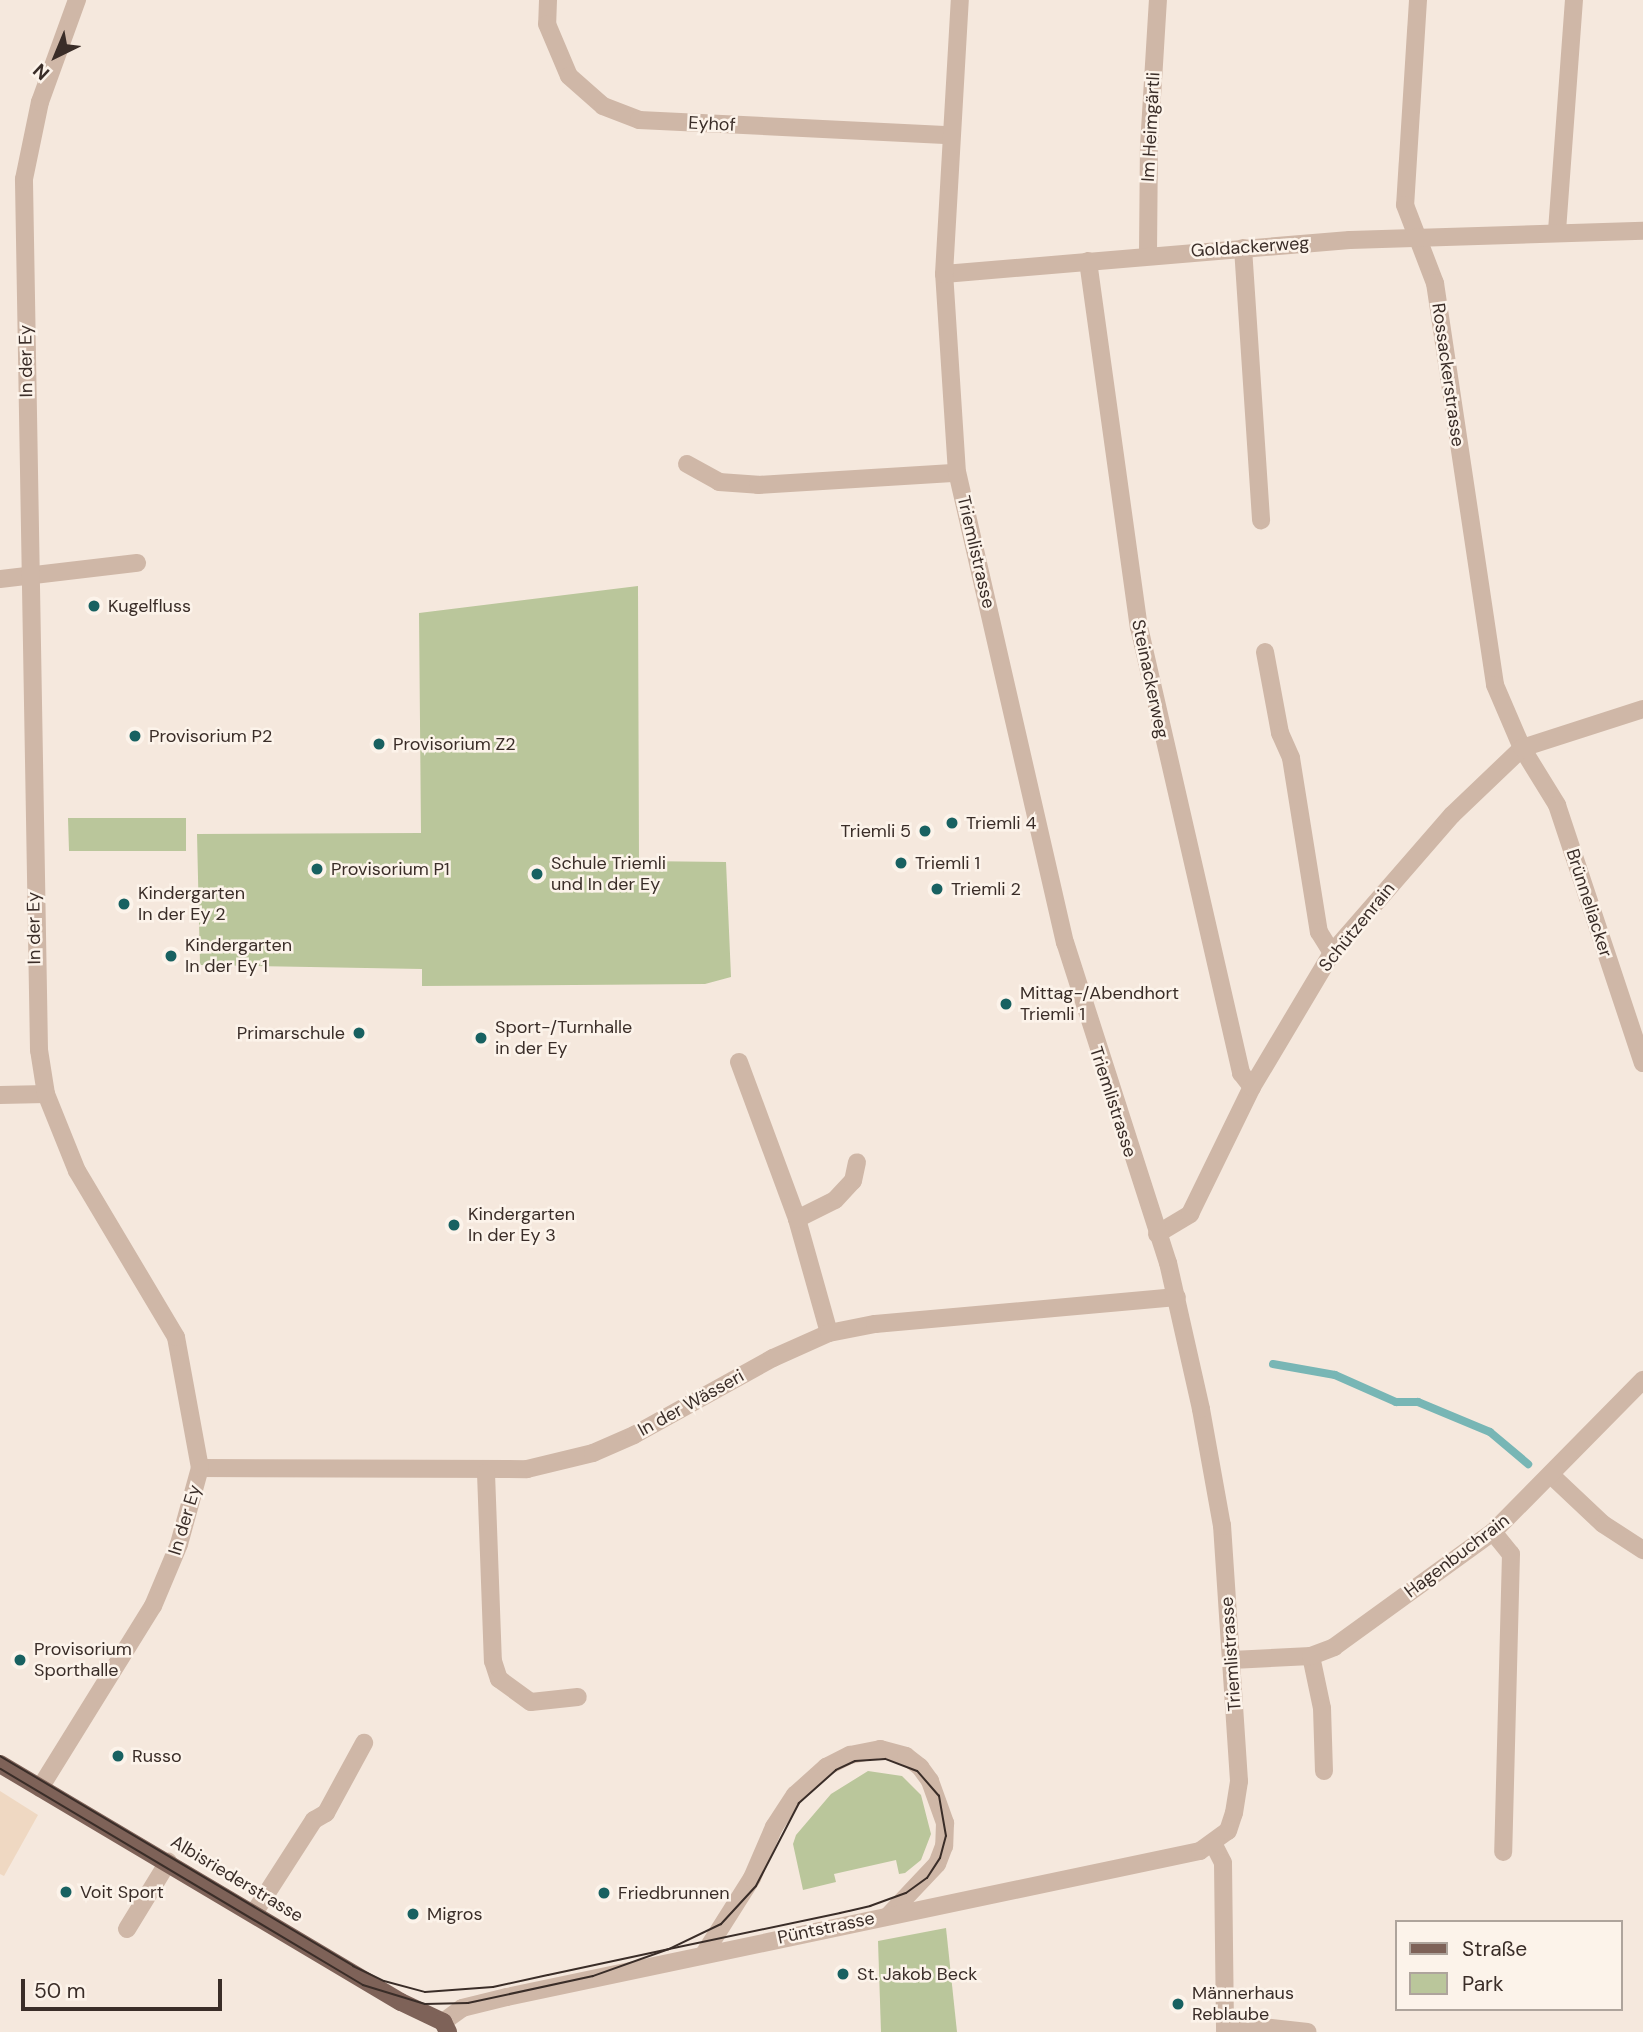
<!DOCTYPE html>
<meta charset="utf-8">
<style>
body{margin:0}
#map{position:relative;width:1643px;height:2032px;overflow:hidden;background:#f5e8dd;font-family:"DM Sans",sans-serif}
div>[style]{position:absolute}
.green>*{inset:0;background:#bac69b}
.plaza>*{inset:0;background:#efd8c2}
.stream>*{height:8px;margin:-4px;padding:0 4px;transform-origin:4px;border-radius:4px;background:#78b6b5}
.minor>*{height:18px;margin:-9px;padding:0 9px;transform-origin:9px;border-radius:9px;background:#cfb7a7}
.major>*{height:18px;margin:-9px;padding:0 9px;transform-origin:9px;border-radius:9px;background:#7e6258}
.tram>*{height:2px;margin:-1px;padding:0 1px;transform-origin:1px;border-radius:1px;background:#3a2d28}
.dots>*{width:19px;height:19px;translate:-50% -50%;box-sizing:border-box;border:4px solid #fcf3ea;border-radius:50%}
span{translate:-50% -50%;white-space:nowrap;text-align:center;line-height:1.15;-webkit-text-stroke:5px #fcf3ea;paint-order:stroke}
.street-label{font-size:18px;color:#3a2d28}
.poi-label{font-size:18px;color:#3a2d28}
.left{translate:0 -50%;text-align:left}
.right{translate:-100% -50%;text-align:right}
.legend{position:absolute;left:1395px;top:1920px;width:228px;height:91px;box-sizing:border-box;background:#fcf3ea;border:2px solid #aea49c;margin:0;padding:9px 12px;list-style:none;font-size:21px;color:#3a2d28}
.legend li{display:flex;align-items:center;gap:14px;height:35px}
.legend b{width:35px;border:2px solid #aea49c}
.north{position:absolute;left:21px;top:21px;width:70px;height:70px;-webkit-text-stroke:5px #fcf3ea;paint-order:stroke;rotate:223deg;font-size:19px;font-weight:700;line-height:28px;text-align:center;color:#3a2d28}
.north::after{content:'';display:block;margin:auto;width:24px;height:32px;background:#3a2d28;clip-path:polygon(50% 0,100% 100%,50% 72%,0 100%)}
.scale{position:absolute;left:21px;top:1979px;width:201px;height:32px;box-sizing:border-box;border:4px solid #3a2d28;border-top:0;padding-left:9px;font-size:21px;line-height:24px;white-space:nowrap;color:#3a2d28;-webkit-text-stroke:5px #fcf3ea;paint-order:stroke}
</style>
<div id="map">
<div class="green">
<div style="clip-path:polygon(638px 586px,639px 861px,726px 862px,731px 977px,705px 984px,422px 986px,422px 969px,200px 965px,197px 834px,421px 833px,419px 613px)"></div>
<div style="clip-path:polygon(68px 818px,186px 818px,186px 851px,69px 851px)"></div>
<div style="clip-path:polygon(868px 1771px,902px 1776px,921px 1795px,931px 1834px,921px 1860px,905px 1873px,899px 1874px,896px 1860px,834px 1874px,836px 1882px,803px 1890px,793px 1844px,796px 1835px,831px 1794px)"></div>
<div style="clip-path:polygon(946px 1928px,957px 2032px,881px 2032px,878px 1941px)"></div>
</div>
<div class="plaza">
<div style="clip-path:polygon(0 1791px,38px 1815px,4px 1876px,0 1874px)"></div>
</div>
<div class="stream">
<div style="left:1273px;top:1364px;width:63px;rotate:10.1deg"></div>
<div style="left:1335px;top:1375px;width:67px;rotate:23.9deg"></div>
<div style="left:1396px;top:1402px;width:22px"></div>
<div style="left:1418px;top:1402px;width:78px;rotate:22.6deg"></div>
<div style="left:1490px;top:1432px;width:50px;rotate:40.1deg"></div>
</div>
<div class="minor">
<div style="left:548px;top:0;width:24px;rotate:92deg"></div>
<div style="left:547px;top:24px;width:56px;rotate:67.1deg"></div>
<div style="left:569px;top:76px;width:45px;rotate:41.4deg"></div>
<div style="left:603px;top:106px;width:39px;rotate:21deg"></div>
<div style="left:639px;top:120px;width:311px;rotate:2.8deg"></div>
<div style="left:1418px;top:0;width:205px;rotate:93.6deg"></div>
<div style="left:1405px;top:205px;width:84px;rotate:69deg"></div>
<div style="left:1435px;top:283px;width:406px;rotate:81.5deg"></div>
<div style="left:1495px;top:685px;width:69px;rotate:66.8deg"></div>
<div style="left:1522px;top:748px;width:67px;rotate:58.4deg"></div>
<div style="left:1557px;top:805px;width:272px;rotate:71.6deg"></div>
<div style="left:1557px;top:231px;width:232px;rotate:-85.8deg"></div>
<div style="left:1243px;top:248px;width:273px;rotate:86.2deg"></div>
<div style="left:1148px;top:254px;width:108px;rotate:-89.5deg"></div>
<div style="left:1149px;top:146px;width:146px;rotate:-86.5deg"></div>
<div style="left:1088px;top:261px;width:370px;rotate:82.1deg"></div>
<div style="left:1139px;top:627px;width:458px;rotate:77.1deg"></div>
<div style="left:1241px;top:1073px;width:18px;rotate:52deg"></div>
<div style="left:944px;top:274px;width:407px;rotate:-4.8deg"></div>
<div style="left:1350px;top:240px;width:293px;rotate:-1.8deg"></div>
<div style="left:687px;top:464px;width:37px;rotate:29deg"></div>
<div style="left:719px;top:482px;width:39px;rotate:4deg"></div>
<div style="left:758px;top:485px;width:199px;rotate:-3.5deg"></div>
<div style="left:0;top:579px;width:138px;rotate:-6.7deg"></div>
<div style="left:1265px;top:652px;width:82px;rotate:79.5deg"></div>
<div style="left:1280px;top:733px;width:27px;rotate:66deg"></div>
<div style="left:1291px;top:758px;width:176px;rotate:80.9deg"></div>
<div style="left:1319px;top:932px;width:25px;rotate:58deg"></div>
<div style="left:739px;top:1062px;width:167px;rotate:69.7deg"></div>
<div style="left:797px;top:1219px;width:118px;rotate:74.3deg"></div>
<div style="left:0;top:1095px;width:46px;rotate:-1.2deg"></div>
<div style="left:797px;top:1219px;width:42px;rotate:-26.6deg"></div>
<div style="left:835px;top:1200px;width:26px;rotate:-47deg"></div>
<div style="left:853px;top:1181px;width:19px;rotate:-78deg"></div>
<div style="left:1157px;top:1234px;width:39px;rotate:-31deg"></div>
<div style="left:1190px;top:1214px;width:141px;rotate:-64deg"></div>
<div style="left:1252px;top:1087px;width:156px;rotate:-59.2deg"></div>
<div style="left:1332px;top:953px;width:183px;rotate:-49deg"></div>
<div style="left:1452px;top:815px;width:97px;rotate:-43.7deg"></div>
<div style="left:1522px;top:748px;width:127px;rotate:-17.9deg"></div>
<div style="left:200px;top:1468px;width:327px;rotate:0.2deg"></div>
<div style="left:527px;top:1469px;width:68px;rotate:-13.6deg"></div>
<div style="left:593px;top:1453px;width:45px;rotate:-23.7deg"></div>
<div style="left:634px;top:1435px;width:159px;rotate:-29deg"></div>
<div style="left:773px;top:1358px;width:61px;rotate:-24.1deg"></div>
<div style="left:829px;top:1333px;width:47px;rotate:-11.1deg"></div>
<div style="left:875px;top:1324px;width:303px;rotate:-5.1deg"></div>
<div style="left:486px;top:1473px;width:188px;rotate:87.9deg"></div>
<div style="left:493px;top:1661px;width:19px;rotate:72deg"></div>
<div style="left:499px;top:1679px;width:39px;rotate:36deg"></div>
<div style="left:531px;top:1702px;width:47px;rotate:-6.1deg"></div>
<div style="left:1552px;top:1476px;width:70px;rotate:43.3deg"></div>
<div style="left:1603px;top:1524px;width:48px;rotate:33deg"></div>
<div style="left:1493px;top:1532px;width:28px;rotate:51deg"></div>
<div style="left:1511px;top:1554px;width:298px;rotate:91.5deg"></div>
<div style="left:1311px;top:1656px;width:53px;rotate:78.1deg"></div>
<div style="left:1322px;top:1708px;width:63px;rotate:88.2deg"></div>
<div style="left:1232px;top:1660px;width:79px;rotate:-2.9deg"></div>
<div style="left:1311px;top:1656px;width:25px;rotate:-21deg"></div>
<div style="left:1334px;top:1647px;width:196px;rotate:-35.9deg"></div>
<div style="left:1493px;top:1532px;width:214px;rotate:-45.4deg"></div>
<div style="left:40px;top:1788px;width:214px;rotate:-58.2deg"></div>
<div style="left:153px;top:1606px;width:67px;rotate:-67.2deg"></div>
<div style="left:179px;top:1544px;width:79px;rotate:-74.6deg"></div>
<div style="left:200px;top:1468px;width:133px;rotate:-100.4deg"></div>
<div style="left:176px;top:1337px;width:193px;rotate:-120.8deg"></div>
<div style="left:77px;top:1171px;width:83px;rotate:-111.9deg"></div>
<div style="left:46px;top:1094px;width:45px;rotate:-99deg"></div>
<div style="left:39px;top:1050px;width:871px;rotate:-90.99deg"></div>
<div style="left:24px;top:179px;width:79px;rotate:-78.3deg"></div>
<div style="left:40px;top:102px;width:109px;rotate:-70.1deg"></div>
<div style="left:1214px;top:1845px;width:20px;rotate:63deg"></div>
<div style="left:1223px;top:1863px;width:169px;rotate:89.3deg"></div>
<div style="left:254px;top:1913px;width:111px;rotate:-57.2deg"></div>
<div style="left:314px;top:1820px;width:14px;rotate:-30deg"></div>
<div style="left:326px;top:1813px;width:80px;rotate:-61.5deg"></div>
<div style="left:127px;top:1929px;width:79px;rotate:-58.5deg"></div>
<div style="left:704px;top:1954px;width:90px;rotate:-57.7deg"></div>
<div style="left:752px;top:1878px;width:56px;rotate:-66.7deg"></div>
<div style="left:774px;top:1827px;width:38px;rotate:-57deg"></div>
<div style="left:795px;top:1795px;width:42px;rotate:-42.1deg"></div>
<div style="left:826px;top:1767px;width:27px;rotate:-27deg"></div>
<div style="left:850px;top:1755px;width:31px;rotate:-11deg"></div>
<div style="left:880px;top:1749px;width:27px;rotate:15deg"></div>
<div style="left:906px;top:1756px;width:18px;rotate:38deg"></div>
<div style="left:920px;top:1767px;width:17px;rotate:54deg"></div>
<div style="left:930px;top:1781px;width:45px;rotate:70.3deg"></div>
<div style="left:945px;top:1823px;width:23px;rotate:92deg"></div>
<div style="left:944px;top:1846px;width:19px;rotate:111deg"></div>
<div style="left:937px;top:1864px;width:71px;rotate:133.3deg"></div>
<div style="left:443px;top:2022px;width:24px;rotate:-36deg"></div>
<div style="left:462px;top:2008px;width:46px;rotate:-13.7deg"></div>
<div style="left:507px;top:1997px;width:708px;rotate:-11.9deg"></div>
<div style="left:1200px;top:1851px;width:34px;rotate:-36deg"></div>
<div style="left:1228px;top:1831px;width:19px;rotate:-72deg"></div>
<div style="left:1234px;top:1813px;width:32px;rotate:-81deg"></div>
<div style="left:1239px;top:1781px;width:256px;rotate:-93.8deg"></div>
<div style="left:1222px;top:1526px;width:119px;rotate:-100.2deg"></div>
<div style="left:1201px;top:1409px;width:150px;rotate:-102.7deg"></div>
<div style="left:1168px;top:1263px;width:336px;rotate:-107.8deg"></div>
<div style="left:1065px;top:943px;width:482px;rotate:-102.9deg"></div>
<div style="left:957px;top:473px;width:199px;rotate:-93.7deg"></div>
<div style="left:944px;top:274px;width:274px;rotate:-86.7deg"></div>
<div style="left:1226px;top:2023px;width:82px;rotate:6.3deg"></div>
</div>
<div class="major">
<div style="left:0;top:1764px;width:466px;rotate:30.7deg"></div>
<div style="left:401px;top:2002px;width:47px;rotate:25.5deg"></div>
<div style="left:443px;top:2022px;width:11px;rotate:63deg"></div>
</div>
<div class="tram">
<div style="left:0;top:1756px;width:411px;rotate:30.7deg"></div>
<div style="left:353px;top:1966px;width:34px;rotate:26deg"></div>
<div style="left:384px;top:1981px;width:42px;rotate:15deg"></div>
<div style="left:425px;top:1992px;width:68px;rotate:-4.2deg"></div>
<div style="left:493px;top:1987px;width:56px;rotate:-12.3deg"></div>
<div style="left:548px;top:1975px;width:124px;rotate:-12.1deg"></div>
<div style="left:669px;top:1949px;width:175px;rotate:-11.9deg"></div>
<div style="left:840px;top:1913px;width:9px;rotate:-13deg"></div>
<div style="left:849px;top:1911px;width:22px;rotate:-13deg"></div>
<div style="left:870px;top:1906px;width:38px;rotate:-20deg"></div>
<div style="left:906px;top:1893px;width:26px;rotate:-36deg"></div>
<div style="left:927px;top:1878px;width:24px;rotate:-57deg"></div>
<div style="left:940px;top:1858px;width:23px;rotate:-75deg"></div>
<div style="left:946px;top:1836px;width:41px;rotate:-99.9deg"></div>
<div style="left:939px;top:1796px;width:33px;rotate:-131deg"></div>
<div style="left:917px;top:1771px;width:34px;rotate:-159deg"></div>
<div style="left:885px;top:1759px;width:30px;rotate:176deg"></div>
<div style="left:855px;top:1761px;width:21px;rotate:155deg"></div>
<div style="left:836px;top:1770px;width:50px;rotate:138.3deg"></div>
<div style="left:799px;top:1803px;width:93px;rotate:117.4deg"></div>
<div style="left:756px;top:1886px;width:52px;rotate:132.6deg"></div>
<div style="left:721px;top:1924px;width:58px;rotate:154.3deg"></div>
<div style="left:669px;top:1949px;width:81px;rotate:160.4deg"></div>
<div style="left:593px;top:1976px;width:128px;rotate:167.8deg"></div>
<div style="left:468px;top:2003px;width:43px;rotate:178.7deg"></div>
<div style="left:425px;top:2004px;width:65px;rotate:-163deg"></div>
<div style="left:363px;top:1985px;width:422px;rotate:-149.2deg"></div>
</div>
<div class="dots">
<div style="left:94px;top:606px;background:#186161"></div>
<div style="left:135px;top:736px;background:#186161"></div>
<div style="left:379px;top:744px;background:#186161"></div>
<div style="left:952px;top:823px;background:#186161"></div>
<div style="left:925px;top:831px;background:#186161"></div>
<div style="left:901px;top:863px;background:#186161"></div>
<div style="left:317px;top:869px;background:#186161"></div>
<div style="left:537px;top:874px;background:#186161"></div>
<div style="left:937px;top:889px;background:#186161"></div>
<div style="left:124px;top:904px;background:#186161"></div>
<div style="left:171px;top:956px;background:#186161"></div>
<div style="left:1006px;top:1004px;background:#186161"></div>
<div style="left:359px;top:1033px;background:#186161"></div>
<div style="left:481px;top:1038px;background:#186161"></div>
<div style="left:454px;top:1225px;background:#186161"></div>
<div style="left:20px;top:1660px;background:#186161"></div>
<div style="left:118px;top:1756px;background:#186161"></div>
<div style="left:66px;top:1892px;background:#186161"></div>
<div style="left:604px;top:1893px;background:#186161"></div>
<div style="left:413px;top:1914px;background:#186161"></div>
<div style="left:843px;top:1974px;background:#186161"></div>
<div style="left:1178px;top:2004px;background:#186161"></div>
</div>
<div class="street-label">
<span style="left:712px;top:124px;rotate:3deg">Eyhof</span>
<span style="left:1151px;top:127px;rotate:-87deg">Im Heimgärtli</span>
<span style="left:1250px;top:247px;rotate:-4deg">Goldackerweg</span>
<span style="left:26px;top:361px;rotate:-91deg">In der Ey</span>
<span style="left:1448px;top:375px;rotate:82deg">Rossackerstrasse</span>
<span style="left:976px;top:552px;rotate:77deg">Triemlistrasse</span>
<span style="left:1150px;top:679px;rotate:78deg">Steinackerweg</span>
<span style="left:1589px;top:903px;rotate:72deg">Brünneliacker</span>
<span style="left:1357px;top:927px;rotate:-51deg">Schützenrain</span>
<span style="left:34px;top:928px;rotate:-91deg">In der Ey</span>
<span style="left:1113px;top:1102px;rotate:72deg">Triemlistrasse</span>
<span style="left:691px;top:1403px;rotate:-29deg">In der Wässeri</span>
<span style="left:185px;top:1520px;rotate:-73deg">In der Ey</span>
<span style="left:1457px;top:1556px;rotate:-37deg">Hagenbuchrain</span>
<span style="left:1231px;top:1654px;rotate:-94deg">Triemlistrasse</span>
<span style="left:237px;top:1879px;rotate:31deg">Albisriederstrasse</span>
<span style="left:826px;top:1928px;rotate:-12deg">Püntstrasse</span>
</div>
<div class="poi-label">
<span class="left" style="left:108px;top:606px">Kugelfluss</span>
<span class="left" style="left:149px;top:736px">Provisorium P2</span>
<span class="left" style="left:393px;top:744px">Provisorium Z2</span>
<span class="left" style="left:966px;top:823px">Triemli 4</span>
<span class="right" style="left:911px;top:831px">Triemli 5</span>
<span class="left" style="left:915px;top:863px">Triemli 1</span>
<span class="left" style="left:551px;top:874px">Schule Triemli<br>und In der Ey</span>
<span class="left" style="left:331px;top:869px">Provisorium P1</span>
<span class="left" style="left:951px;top:889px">Triemli 2</span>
<span class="left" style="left:138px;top:904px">Kindergarten<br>In der Ey 2</span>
<span class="left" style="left:185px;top:956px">Kindergarten<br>In der Ey 1</span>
<span class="left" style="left:1020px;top:1004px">Mittag-/Abendhort<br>Triemli 1</span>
<span class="left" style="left:495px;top:1038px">Sport-/Turnhalle<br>in der Ey</span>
<span class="right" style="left:345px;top:1033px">Primarschule</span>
<span class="left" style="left:468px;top:1225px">Kindergarten<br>In der Ey 3</span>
<span class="left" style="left:34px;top:1660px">Provisorium<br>Sporthalle</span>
<span class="left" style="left:132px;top:1756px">Russo</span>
<span class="left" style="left:80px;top:1892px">Voit Sport</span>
<span class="left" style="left:618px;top:1893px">Friedbrunnen</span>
<span class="left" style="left:427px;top:1914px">Migros</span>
<span class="left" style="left:857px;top:1974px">St. Jakob Beck</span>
<span class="left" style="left:1192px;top:2004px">Männerhaus<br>Reblaube</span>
</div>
<ul class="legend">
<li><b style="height:9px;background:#7e6258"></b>Straße</li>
<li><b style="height:19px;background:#bac69b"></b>Park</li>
</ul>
<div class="north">N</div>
<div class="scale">50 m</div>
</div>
